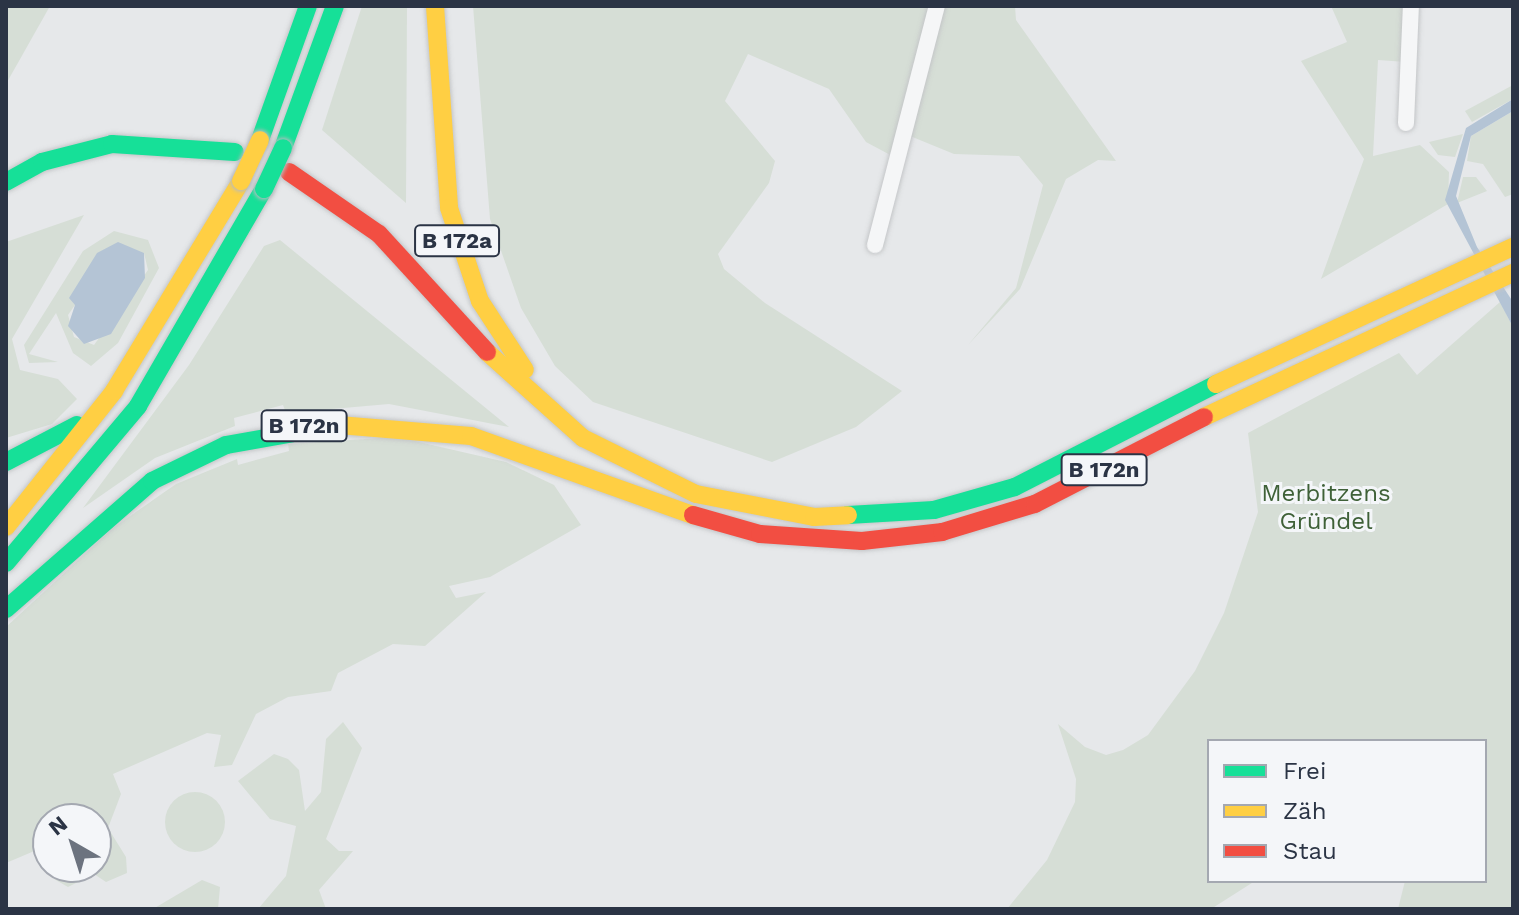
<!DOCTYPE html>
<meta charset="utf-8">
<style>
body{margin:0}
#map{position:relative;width:1519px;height:915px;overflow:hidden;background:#e6e8ea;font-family:"Work Sans",sans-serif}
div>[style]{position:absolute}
.green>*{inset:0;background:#d6ded6}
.round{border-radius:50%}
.water>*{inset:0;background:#b4c4d5}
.roads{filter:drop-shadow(0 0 2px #c4c6c8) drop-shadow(0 0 2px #c4c6c8)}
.street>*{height:16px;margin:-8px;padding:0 8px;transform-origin:8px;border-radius:8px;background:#f5f6f7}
.fast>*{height:18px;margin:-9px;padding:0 9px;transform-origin:9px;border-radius:9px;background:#16e098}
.slow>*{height:18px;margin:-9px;padding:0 9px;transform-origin:9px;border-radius:9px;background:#ffcf43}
.jam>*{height:18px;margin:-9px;padding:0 9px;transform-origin:9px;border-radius:9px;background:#f24e42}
.bridges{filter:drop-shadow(0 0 2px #b8bbbf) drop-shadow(0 0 2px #b8bbbf)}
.fast-bridge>*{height:18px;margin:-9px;padding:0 9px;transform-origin:9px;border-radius:9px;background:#16e098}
.slow-bridge>*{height:18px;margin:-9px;padding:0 9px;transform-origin:9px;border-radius:9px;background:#ffcf43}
span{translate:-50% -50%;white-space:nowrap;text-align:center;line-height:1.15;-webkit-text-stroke:6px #f4f6f9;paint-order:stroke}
.shield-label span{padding:2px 6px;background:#f4f6f9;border:2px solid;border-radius:6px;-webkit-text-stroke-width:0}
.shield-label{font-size:22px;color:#2b3445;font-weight:700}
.park-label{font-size:24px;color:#3f6138}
.frame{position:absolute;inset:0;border:8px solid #2b3445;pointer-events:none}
.legend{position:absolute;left:1207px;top:739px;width:280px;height:144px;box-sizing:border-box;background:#f4f6f9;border:2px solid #a4a8b1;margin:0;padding:10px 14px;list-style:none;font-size:24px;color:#2b3445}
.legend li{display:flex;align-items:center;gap:16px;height:40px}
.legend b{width:40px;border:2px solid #a4a8b1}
.north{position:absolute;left:32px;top:803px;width:80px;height:80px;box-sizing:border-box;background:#f4f6f9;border:2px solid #a4a8b1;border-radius:50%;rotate:321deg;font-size:22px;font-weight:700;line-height:32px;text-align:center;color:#2b3445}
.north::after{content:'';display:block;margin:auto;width:28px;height:36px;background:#6c737f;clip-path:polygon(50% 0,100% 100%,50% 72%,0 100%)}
</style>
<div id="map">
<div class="green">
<div style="clip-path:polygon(6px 6px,50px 6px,6px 84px)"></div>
<div style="clip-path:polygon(362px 6px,407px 6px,406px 203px,322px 130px)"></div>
<div style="clip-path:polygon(473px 6px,934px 6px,894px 157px,866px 142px,829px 89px,748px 54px,725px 101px,775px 161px,769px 183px,718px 254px,724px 269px,765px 303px,902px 391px,856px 427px,772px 462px,593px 402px,555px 366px,521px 308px,490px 219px)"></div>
<div style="clip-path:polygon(941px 6px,1015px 6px,1016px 20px,1116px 161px,1098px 160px,1066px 179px,1020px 289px,968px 345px,1016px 288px,1043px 185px,1019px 156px,954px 154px,910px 136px)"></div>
<div style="clip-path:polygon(1331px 6px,1405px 6px,1406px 62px,1378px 60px,1373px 156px,1420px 145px,1449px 172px,1448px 204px,1321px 279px,1364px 159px,1301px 61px,1347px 42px)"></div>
<div style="clip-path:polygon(1513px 85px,1513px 99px,1472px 122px,1465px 111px)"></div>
<div style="clip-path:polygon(1513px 111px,1513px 194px,1505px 197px,1483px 164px,1467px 161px,1471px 136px)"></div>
<div style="clip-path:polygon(1463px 134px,1455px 157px,1438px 155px,1429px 142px)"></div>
<div style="clip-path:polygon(1463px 177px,1476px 177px,1487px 191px,1457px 203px)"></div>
<div style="clip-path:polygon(84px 215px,12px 339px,20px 370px,58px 379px,77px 399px,52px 424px,6px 438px,6px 242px)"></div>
<div style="clip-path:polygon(evenodd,114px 231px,148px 240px,159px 268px,118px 343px,91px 366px,73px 353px,56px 313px,29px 354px,58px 362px,29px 363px,24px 345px,83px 251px,114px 231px,144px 253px,148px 270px,94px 345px,74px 337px,68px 315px,75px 305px,144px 253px)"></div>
<div style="clip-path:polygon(280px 240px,509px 427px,389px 404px,286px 413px,283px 405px,234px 418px,235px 426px,155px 458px,83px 508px,189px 365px,264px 246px)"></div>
<div style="clip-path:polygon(1500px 302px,1513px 327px,1513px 909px,1398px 909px,1405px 881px,1485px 881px,1485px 741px,1209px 741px,1209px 881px,1255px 881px,1211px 909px,1007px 909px,1047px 860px,1075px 802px,1076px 779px,1058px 724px,1085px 747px,1106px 755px,1123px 750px,1148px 735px,1195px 671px,1224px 613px,1258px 512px,1248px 433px,1399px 353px,1417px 375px)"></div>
<div style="clip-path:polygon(397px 437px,506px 462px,554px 485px,581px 525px,490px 577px,449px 586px,456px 598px,486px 592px,425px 646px,393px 644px,338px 673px,331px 691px,288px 697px,256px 714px,232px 765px,214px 767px,221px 735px,207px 733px,113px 774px,121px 794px,108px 828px,126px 857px,127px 873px,106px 882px,94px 874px,68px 887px,54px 879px,52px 867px,96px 867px,96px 819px,48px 819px,48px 853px,46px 846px,6px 863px,6px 627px,113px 528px,176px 484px,237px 459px,238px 465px,289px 451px,288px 444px)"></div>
<div style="clip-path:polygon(343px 722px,362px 748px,326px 839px,339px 851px,353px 851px,319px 890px,326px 909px,258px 909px,286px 876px,296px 826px,270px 819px,238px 781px,274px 754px,288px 759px,299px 770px,305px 811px,321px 792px,326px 739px)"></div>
<div class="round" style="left:165px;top:792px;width:60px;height:60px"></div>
<div style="clip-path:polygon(202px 880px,220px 887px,218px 909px,153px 909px)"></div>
</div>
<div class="water">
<div style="clip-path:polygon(1513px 99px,1513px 111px,1471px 136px,1456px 196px,1477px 247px,1513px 302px,1513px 327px,1445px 200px,1466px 128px)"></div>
<div style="clip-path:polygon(118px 242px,144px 253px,145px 278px,111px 334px,84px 344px,68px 326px,75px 305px,69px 298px,97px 253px)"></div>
</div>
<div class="roads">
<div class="street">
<div style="left:1406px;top:123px;width:117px;rotate:-87.6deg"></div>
<div style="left:875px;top:245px;width:247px;rotate:-75.5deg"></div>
</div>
<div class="fast">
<div style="left:260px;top:140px;width:142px;rotate:-70.3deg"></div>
<div style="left:283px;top:148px;width:151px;rotate:-69.9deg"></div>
<div style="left:6px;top:182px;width:41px;rotate:-29.1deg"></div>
<div style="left:42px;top:162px;width:72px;rotate:-14.4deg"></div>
<div style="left:112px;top:144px;width:123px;rotate:3.7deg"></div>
<div style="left:6px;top:462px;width:80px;rotate:-27.5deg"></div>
<div style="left:848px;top:515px;width:86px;rotate:-3.3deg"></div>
<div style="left:934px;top:510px;width:84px;rotate:-15.9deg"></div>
<div style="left:1015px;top:487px;width:226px;rotate:-27.1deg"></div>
<div style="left:6px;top:563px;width:205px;rotate:-49.9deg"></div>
<div style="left:138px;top:406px;width:251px;rotate:-59.9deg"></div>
<div style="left:6px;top:609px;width:194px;rotate:-41.2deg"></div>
<div style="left:152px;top:481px;width:82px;rotate:-25.9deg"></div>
<div style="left:226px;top:445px;width:115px;rotate:-10deg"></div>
</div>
<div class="slow">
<div style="left:435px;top:6px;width:202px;rotate:86deg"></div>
<div style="left:449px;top:208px;width:98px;rotate:71.6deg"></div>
<div style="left:480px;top:301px;width:82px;rotate:56.9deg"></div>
<div style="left:487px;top:352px;width:129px;rotate:41.9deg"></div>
<div style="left:583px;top:438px;width:126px;rotate:26.4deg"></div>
<div style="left:696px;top:494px;width:120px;rotate:11deg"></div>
<div style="left:814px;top:517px;width:34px;rotate:-3deg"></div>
<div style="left:1216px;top:384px;width:327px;rotate:-24.8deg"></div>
<div style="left:1204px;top:417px;width:341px;rotate:-25deg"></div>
<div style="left:339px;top:425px;width:132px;rotate:4.8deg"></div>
<div style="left:471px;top:436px;width:236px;rotate:19.6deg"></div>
<div style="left:6px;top:527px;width:174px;rotate:-51.5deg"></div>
<div style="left:114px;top:391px;width:245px;rotate:-58.8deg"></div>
</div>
<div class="jam">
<div style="left:289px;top:172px;width:109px;rotate:34.6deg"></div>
<div style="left:379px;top:234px;width:160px;rotate:47.5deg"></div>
<div style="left:693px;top:515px;width:70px;rotate:15.8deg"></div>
<div style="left:760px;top:534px;width:102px;rotate:3.9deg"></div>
<div style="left:862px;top:541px;width:81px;rotate:-6.4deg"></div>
<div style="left:942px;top:532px;width:97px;rotate:-16.8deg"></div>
<div style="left:1035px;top:504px;width:190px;rotate:-27.2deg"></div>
</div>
</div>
<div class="bridges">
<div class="fast-bridge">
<div style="left:264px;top:189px;width:45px;rotate:-65.1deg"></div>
</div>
<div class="slow-bridge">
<div style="left:241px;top:181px;width:45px;rotate:-65.1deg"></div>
</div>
</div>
<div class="shield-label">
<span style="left:457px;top:241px">B 172a</span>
<span style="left:304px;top:426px">B 172n</span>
<span style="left:1104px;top:470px">B 172n</span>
</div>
<div class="park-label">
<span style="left:1326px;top:508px">Merbitzens<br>Gründel</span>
</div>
<div class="frame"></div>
<ul class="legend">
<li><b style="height:10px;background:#16e098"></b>Frei</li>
<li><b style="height:10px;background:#ffcf43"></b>Zäh</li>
<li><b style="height:10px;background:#f24e42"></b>Stau</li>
</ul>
<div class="north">N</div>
</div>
